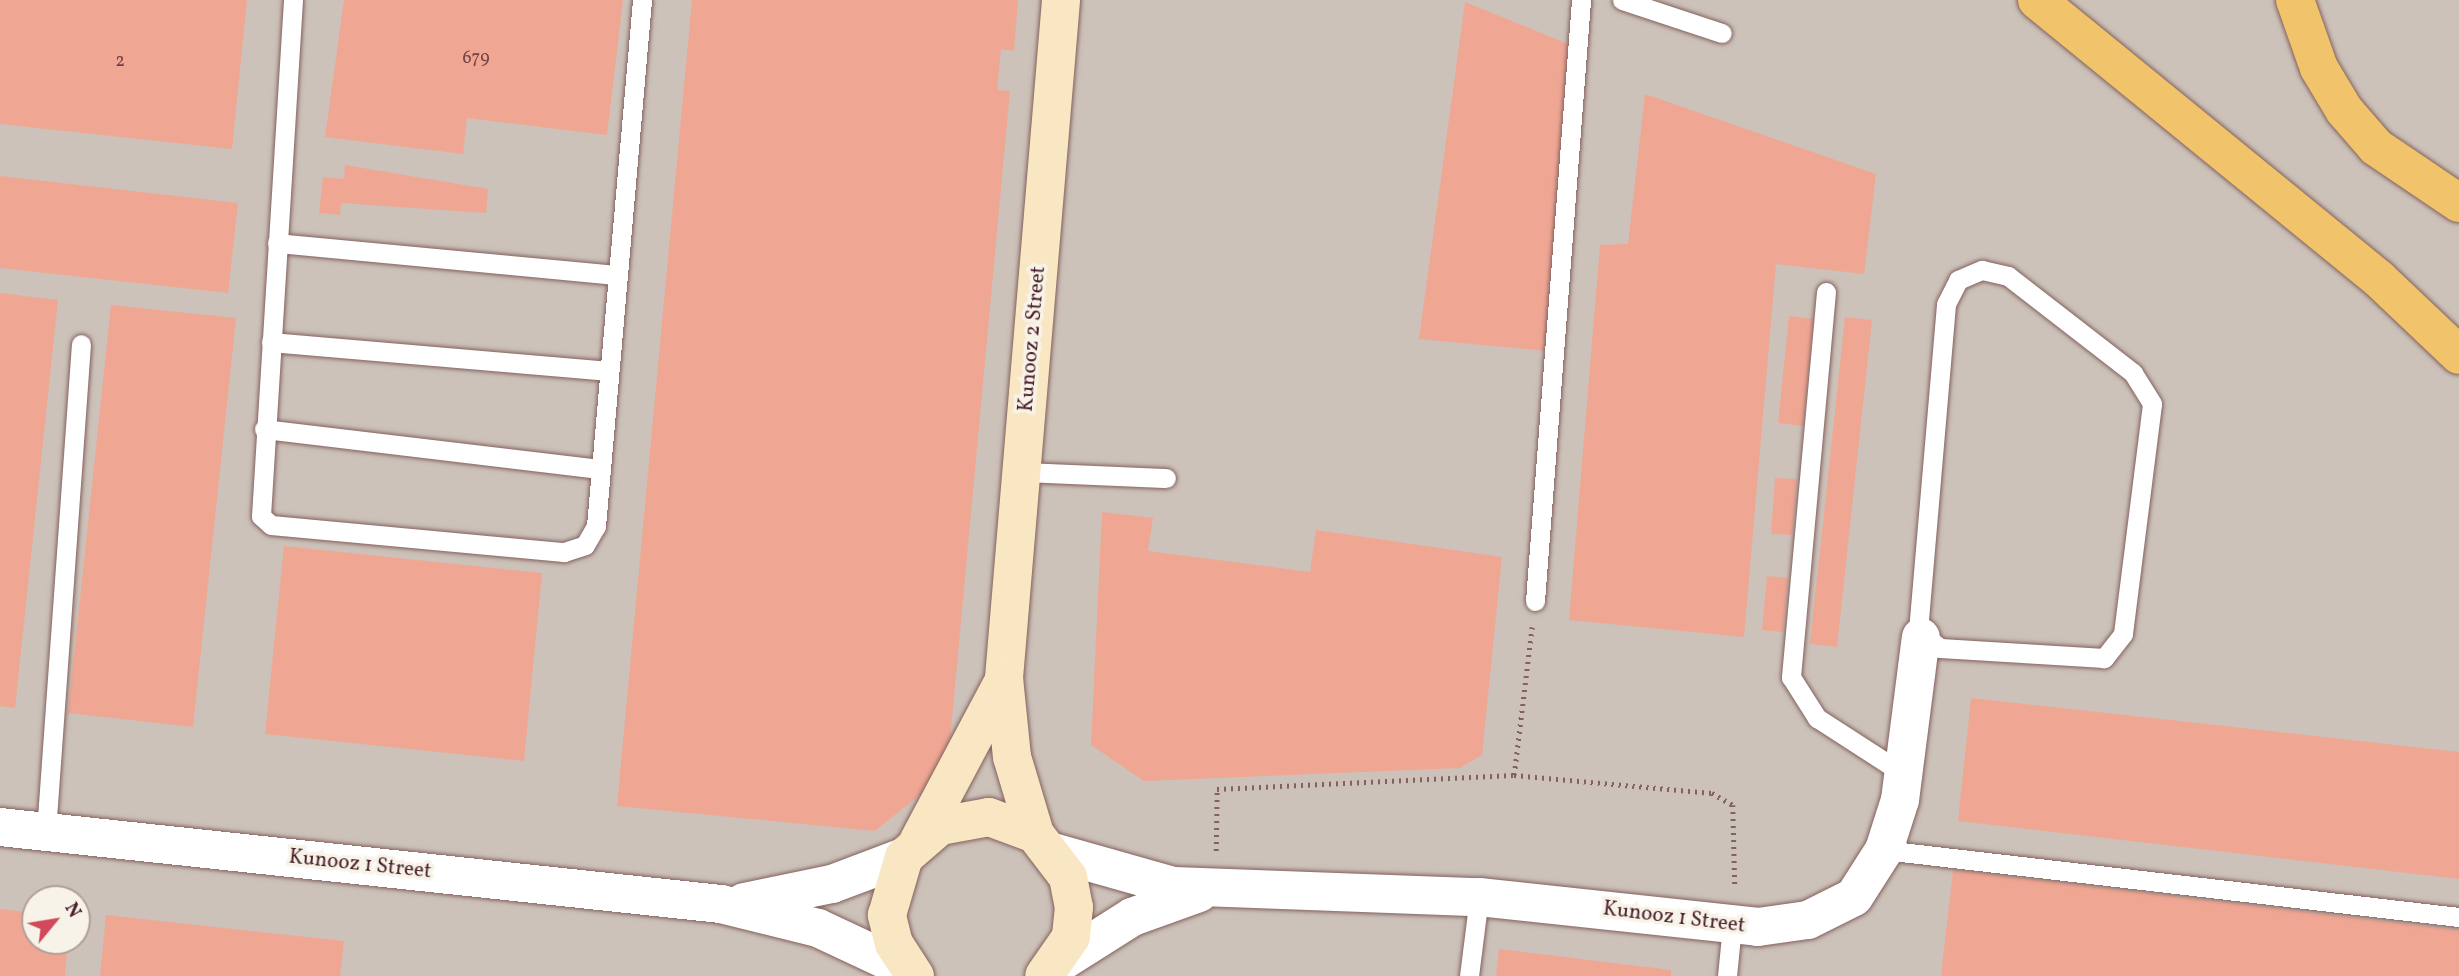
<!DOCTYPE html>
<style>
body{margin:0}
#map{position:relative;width:2459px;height:976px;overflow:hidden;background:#f1dcbd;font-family:Vollkorn,serif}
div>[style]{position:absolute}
.industrial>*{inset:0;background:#ccc2b9}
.building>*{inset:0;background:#efa794}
.path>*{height:4.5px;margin-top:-2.25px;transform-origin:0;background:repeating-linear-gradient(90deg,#84615e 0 2px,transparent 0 7px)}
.roads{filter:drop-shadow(0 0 2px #84615e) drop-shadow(0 0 2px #84615e)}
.lane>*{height:19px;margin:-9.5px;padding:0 9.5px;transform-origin:9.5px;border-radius:9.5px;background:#fff}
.street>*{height:38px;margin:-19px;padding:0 19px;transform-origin:19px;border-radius:19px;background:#fff}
.secondary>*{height:38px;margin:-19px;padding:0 19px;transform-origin:19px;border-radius:19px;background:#f9e7c3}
.highway>*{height:38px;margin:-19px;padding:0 19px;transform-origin:19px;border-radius:19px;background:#f1c36a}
span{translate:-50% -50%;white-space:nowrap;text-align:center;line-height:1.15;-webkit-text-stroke:7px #f7f3e8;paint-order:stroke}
.number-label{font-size:18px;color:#734145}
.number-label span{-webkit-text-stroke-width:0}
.street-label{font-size:21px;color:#4a1f2b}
.north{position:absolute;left:21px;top:885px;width:70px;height:70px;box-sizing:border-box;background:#f7f3e8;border:2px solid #b29e9c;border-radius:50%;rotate:60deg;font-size:19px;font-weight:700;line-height:28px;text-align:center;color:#4a1f2b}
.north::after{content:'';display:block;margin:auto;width:24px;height:32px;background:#d1495b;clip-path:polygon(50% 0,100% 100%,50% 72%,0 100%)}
</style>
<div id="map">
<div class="industrial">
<div style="clip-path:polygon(evenodd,0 0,2459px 0,2459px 976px,0 976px,0 0,35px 899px,77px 899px,77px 941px,35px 941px,35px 899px)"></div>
</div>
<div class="building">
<div style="clip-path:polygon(0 0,247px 0,232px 149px,0 124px)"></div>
<div style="clip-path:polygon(344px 0,623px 0,607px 135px,467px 118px,463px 154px,325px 137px)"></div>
<div style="clip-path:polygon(692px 0,1018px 0,1014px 51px,1001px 49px,997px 90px,1010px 91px,947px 773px,875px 831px,617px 806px)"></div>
<div style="clip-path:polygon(1465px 2px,1573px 46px,1549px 351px,1419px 339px)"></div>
<div style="clip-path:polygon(1645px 94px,1876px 174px,1864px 274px,1776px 264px,1744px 637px,1569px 620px,1600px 245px,1628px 244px)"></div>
<div style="clip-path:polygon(345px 165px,488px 189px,486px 213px,341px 203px,340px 215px,319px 213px,323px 177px,344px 179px)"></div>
<div style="clip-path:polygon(0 176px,238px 203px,228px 293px,0 268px)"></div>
<div style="clip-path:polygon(0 293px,58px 300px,15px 708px,0 706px)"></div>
<div style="clip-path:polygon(111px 305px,236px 318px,193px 727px,68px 713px)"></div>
<div style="clip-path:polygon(1789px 316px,1814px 319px,1803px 426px,1778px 423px)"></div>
<div style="clip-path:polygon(1845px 317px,1872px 320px,1837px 647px,1810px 644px)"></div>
<div style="clip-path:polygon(1775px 478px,1797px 479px,1792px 535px,1771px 534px)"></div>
<div style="clip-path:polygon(1102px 512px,1153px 518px,1148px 551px,1310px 572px,1316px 530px,1502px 557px,1482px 755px,1460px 768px,1144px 781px,1091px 745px)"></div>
<div style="clip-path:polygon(284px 546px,542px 573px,524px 761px,265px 734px)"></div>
<div style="clip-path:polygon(1767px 576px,1788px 578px,1783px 632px,1762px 630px)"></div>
<div style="clip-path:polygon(1971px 698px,2459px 752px,2459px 879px,1958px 821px)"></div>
<div style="clip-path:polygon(1953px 870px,2459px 930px,2459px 976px,1941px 976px)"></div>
<div style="clip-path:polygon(0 909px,35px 913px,35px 941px,68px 941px,65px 976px,0 976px)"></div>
<div style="clip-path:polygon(106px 915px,344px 941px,340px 976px,100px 976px)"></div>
<div style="clip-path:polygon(1499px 949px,1671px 970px,1671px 976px,1496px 976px)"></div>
</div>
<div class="path">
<div style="left:1514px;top:775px;width:149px;rotate:-83.1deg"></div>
<div style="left:1216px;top:851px;width:62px;rotate:-89.1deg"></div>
<div style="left:1217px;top:789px;width:297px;rotate:-2.7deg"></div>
<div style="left:1514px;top:775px;width:199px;rotate:5.2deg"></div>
<div style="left:1712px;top:793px;width:24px;rotate:30deg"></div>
<div style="left:1733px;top:805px;width:81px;rotate:88.6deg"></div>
</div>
<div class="roads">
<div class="lane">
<div style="left:293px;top:0;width:517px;rotate:93.55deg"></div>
<div style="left:261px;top:516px;width:13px;rotate:42deg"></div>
<div style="left:271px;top:525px;width:294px;rotate:5.3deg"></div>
<div style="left:564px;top:552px;width:22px;rotate:-18deg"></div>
<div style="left:585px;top:545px;width:22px;rotate:-60deg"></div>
<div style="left:596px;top:526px;width:528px;rotate:-85deg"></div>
<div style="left:1622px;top:0;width:105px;rotate:18.3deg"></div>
<div style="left:277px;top:243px;width:342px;rotate:5.4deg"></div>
<div style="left:1982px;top:270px;width:27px;rotate:13deg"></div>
<div style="left:2008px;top:276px;width:158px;rotate:37.8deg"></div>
<div style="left:2133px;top:373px;width:36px;rotate:58deg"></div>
<div style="left:2152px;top:404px;width:232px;rotate:97.2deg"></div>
<div style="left:2123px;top:634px;width:31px;rotate:128deg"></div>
<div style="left:2104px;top:658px;width:164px;rotate:-176.5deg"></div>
<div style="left:1940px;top:648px;width:28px;rotate:-142deg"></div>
<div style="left:1918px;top:631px;width:328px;rotate:-85.1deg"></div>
<div style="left:1946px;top:304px;width:27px;rotate:-63deg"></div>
<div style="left:1958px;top:280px;width:26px;rotate:-23deg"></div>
<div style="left:1826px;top:292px;width:387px;rotate:95.2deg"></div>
<div style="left:1791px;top:677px;width:49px;rotate:57.6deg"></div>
<div style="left:1817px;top:718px;width:103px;rotate:32.8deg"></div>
<div style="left:271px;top:342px;width:339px;rotate:4.9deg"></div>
<div style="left:264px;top:429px;width:339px;rotate:6.8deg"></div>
<div style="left:1022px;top:472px;width:144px;rotate:2.4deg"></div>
<div style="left:1535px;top:601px;width:603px;rotate:-85.62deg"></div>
<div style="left:46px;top:832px;width:489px;rotate:-85.9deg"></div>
<div style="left:1884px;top:850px;width:579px;rotate:6.65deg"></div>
<div style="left:1469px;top:976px;width:80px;rotate:-82.8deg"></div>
<div style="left:1727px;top:976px;width:50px;rotate:-84.3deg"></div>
</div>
<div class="street">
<div style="left:0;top:827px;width:725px;rotate:6.1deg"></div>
<div style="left:721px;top:904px;width:100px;rotate:13.9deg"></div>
<div style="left:818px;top:928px;width:102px;rotate:25.1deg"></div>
<div style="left:1053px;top:852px;width:125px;rotate:15.8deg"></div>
<div style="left:1173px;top:886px;width:306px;rotate:2.1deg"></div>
<div style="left:1479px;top:897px;width:281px;rotate:6.1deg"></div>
<div style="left:1758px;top:927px;width:50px;rotate:-8deg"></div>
<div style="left:1808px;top:920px;width:51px;rotate:-26.6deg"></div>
<div style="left:1854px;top:897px;width:56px;rotate:-57.4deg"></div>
<div style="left:1884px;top:850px;width:52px;rotate:-72.3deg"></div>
<div style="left:1900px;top:800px;width:164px;rotate:-82.7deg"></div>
<div style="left:744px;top:902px;width:90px;rotate:-11.6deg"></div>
<div style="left:832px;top:884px;width:77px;rotate:-20.6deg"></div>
<div style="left:1058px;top:964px;width:88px;rotate:-32.4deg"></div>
<div style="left:1132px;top:917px;width:71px;rotate:-19.7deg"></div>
</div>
<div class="secondary">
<div style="left:1035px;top:834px;width:80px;rotate:-106.6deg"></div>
<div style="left:1012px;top:757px;width:79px;rotate:-95.8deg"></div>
<div style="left:1004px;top:678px;width:680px;rotate:-85.19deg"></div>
<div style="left:919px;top:840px;width:181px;rotate:-62deg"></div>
<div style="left:915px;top:976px;width:38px;rotate:-123deg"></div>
<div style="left:894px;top:944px;width:30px;rotate:-104deg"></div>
<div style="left:887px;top:915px;width:60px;rotate:-73.7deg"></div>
<div style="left:904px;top:857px;width:48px;rotate:-40.7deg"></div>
<div style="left:940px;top:826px;width:50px;rotate:-10.4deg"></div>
<div style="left:989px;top:817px;width:49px;rotate:20.3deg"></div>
<div style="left:1035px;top:834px;width:54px;rotate:52.5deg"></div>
<div style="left:1068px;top:877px;width:31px;rotate:79deg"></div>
<div style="left:1074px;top:907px;width:30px;rotate:96deg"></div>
<div style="left:1071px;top:937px;width:47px;rotate:124.7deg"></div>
</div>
<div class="highway">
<div style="left:2037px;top:0;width:441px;rotate:39.2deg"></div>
<div style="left:2379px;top:279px;width:110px;rotate:43.5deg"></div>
<div style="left:2295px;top:0;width:72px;rotate:70.6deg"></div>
<div style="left:2319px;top:68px;width:49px;rotate:59.2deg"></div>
<div style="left:2344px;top:110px;width:49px;rotate:49.1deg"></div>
<div style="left:2376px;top:147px;width:100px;rotate:34deg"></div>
</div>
</div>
<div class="number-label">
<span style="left:476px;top:59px">679</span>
<span style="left:120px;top:62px">2</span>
</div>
<div class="street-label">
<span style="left:1033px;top:339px;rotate:-85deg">Kunooz 2 Street</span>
<span style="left:360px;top:865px;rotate:6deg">Kunooz 1 Street</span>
<span style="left:1674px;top:918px;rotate:7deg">Kunooz 1 Street</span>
</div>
<div class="north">N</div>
</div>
